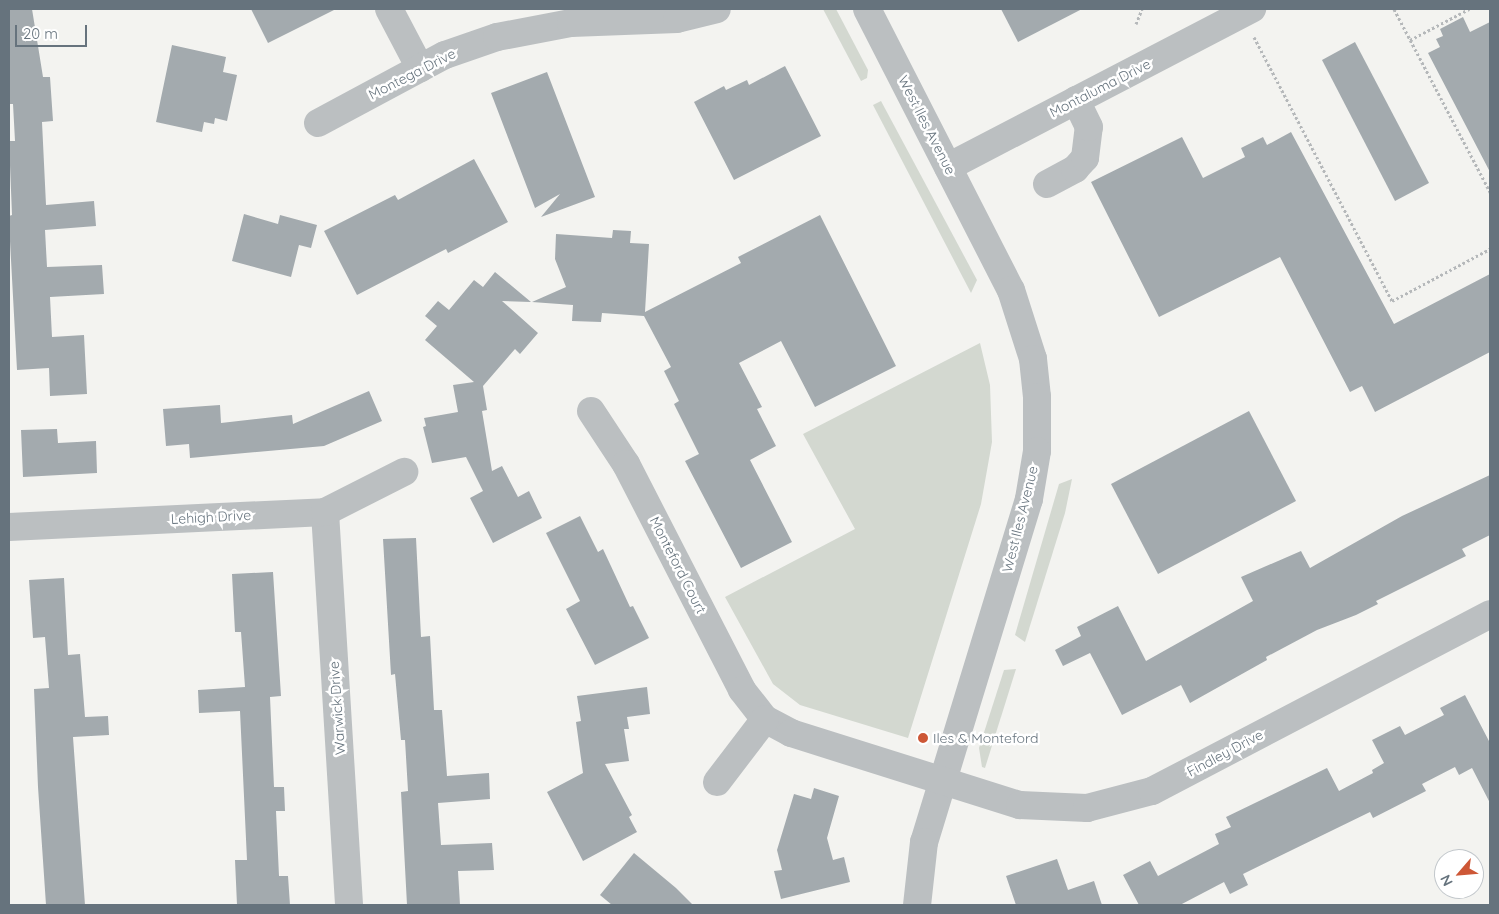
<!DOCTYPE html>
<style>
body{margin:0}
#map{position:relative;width:1499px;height:914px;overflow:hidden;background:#f3f3f0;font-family:Quicksand,sans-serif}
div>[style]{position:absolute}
.green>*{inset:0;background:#d3d8d0}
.building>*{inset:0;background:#a3aaae}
.path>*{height:3px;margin-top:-1.5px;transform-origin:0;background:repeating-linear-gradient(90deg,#b5b8ba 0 2.5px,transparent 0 5px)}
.minor>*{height:28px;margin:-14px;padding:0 14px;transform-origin:14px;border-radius:14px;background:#bbbfc1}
.dots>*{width:14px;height:14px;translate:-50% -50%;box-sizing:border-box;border:2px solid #fff;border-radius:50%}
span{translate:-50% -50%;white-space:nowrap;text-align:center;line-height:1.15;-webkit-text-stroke:5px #fff;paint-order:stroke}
.street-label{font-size:14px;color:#66737d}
.poi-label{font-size:14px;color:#66737d}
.left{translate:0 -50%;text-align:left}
.frame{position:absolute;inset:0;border:10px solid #66737d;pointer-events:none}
.north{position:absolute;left:1434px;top:849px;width:50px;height:50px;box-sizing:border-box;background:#fff;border:1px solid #c2c7cb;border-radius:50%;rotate:243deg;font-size:14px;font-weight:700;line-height:20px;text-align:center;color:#66737d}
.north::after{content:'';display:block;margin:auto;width:18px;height:22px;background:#cd5736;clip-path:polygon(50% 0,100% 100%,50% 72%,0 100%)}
.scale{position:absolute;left:15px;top:25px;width:72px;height:22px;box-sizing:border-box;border:2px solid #66737d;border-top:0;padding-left:6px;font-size:15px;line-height:18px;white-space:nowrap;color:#66737d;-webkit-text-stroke:4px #fff;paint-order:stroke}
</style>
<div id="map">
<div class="green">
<div style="clip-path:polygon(823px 9px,836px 9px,868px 70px,867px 78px,861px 81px)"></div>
<div style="clip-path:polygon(881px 101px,977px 280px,971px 293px,873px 105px)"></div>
<div style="clip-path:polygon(980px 343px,990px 385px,992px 442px,981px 504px,908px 738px,800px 705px,773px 684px,725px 597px,855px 529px,803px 434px)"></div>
<div style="clip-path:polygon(1072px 479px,1065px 513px,1025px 642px,1015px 635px,1059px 484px)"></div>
<div style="clip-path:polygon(1016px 669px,985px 768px,982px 767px,979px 748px,1004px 670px)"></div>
</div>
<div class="building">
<div style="clip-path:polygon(9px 9px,32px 9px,43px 77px,50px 77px,53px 121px,42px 122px,46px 205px,94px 201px,96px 226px,45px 230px,47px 267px,102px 265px,104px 294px,50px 297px,52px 337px,84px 335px,87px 394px,50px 396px,49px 368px,17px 370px,9px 223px,9px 216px,12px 215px,9px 141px,15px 141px,13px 104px,9px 104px)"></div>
<div style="clip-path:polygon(251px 9px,336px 9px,268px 43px)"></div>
<div style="clip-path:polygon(1001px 9px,1082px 9px,1018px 42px)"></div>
<div style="clip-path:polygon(1463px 17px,1470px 32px,1490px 22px,1490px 172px,1428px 53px,1440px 47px,1436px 39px,1443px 36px,1440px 29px)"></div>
<div style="clip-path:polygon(1355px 42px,1429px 183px,1395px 201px,1322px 60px)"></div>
<div style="clip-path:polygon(172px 45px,226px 57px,223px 72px,237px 75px,227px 121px,215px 118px,214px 124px,204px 122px,202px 132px,156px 122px)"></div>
<div style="clip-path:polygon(785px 66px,821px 136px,734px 180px,694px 102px,724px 86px,726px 90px,747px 80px,749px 85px)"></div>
<div style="clip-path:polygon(547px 72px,595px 197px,541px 217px,560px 194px,535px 208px,491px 93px)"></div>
<div style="clip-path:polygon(1291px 132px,1394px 324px,1490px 274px,1490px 352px,1375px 412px,1362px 386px,1350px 392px,1280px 257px,1159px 317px,1091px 182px,1182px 137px,1203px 178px,1245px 157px,1241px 148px,1263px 137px,1267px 145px)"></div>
<div style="clip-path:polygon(474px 159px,508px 222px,448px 253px,446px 249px,357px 295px,324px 231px,395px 195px,398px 200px)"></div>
<div style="clip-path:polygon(244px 214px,278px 224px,280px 215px,317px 225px,311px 248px,299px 245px,291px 277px,232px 261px)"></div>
<div style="clip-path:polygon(820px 215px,896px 366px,815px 407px,781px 341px,739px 363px,762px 407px,757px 409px,776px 446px,750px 460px,792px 542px,741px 568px,685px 461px,699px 454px,674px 404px,679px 401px,664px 371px,671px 367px,644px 316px,602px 313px,601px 322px,572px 321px,573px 305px,532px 302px,566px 287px,555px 259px,556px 234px,612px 238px,613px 230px,631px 231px,630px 243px,649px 244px,645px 312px,741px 263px,738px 257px)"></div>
<div style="clip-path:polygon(495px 272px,531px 302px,502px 301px,538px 333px,520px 354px,515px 349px,483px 386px,487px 410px,482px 411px,492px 471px,502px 466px,518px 497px,529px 491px,542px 518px,493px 543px,470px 498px,483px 491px,466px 457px,432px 463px,423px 427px,426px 426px,424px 418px,458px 412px,453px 385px,474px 382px,425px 340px,437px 326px,425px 316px,438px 301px,449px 310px,474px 280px,483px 287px)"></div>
<div style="clip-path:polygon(369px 391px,382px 421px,324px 446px,190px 458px,189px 444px,166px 446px,163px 409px,220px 405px,221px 423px,292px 415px,293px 424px)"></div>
<div style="clip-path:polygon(1249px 411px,1296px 501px,1158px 574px,1111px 484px)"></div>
<div style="clip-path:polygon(57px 429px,58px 443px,96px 441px,97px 473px,23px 477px,21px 430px)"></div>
<div style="clip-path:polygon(1490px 475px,1490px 535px,1462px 549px,1466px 556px,1376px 601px,1378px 604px,1356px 615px,1317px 630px,1266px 657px,1267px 660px,1190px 703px,1181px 685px,1122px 715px,1090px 653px,1063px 666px,1055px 650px,1081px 636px,1077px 627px,1118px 606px,1146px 661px,1253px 601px,1241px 577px,1301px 551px,1310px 568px,1402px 516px)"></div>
<div style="clip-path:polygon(580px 516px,598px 552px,603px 549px,630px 607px,633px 606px,649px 638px,595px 665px,566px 609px,580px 601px,546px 533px)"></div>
<div style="clip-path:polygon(416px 538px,421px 637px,430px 636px,434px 710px,442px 710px,447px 776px,489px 773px,490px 799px,438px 803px,441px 845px,492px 843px,494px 870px,458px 871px,460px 905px,407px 905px,401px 792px,408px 791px,405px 740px,401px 740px,395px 674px,391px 675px,383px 539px)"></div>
<div style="clip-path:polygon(273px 572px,281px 696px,270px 697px,274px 787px,284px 787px,285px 811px,276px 811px,279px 876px,288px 876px,290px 905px,237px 905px,235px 860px,247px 860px,240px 711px,199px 713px,198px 690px,245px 687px,241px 632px,235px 632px,232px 574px)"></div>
<div style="clip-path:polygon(64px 578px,68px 655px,80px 654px,85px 717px,108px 716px,109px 735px,73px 737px,85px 905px,46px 905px,38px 787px,34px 689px,49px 688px,45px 637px,33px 638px,29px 580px)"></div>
<div style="clip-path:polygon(647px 687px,650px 714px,627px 717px,629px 729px,624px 729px,629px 761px,605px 764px,632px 815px,629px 817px,637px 832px,583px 861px,547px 792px,583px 773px,576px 722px,581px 721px,577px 696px)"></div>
<div style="clip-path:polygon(1465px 695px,1490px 743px,1490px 803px,1472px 768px,1459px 775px,1455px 767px,1422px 784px,1426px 791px,1373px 818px,1370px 812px,1243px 874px,1248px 885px,1230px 894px,1224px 882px,1180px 905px,1139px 905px,1123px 875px,1150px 861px,1158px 876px,1219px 844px,1215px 834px,1231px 827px,1226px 817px,1327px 768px,1339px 791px,1373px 773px,1372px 770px,1384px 763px,1372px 740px,1400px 726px,1405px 735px,1444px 715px,1440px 708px)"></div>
<div style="clip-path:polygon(814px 788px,839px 796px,827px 838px,833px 860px,844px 857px,850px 882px,781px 899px,774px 871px,782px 870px,777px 850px,794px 794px,811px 799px)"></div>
<div style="clip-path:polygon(634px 853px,676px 888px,693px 905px,612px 905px,600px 895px)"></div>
<div style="clip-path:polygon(1057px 859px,1068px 890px,1094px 881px,1102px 905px,1016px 905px,1006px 876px)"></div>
</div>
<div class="path">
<div style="left:1394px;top:9px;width:207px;rotate:62.3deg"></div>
<div style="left:1136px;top:24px;width:16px;rotate:-68deg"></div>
<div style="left:1254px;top:37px;width:298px;rotate:62.4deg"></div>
<div style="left:1392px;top:301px;width:111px;rotate:-28deg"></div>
<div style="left:1410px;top:40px;width:67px;rotate:-27.7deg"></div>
</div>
<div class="minor">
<div style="left:389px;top:9px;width:67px;rotate:62.3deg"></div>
<div style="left:867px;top:9px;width:316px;rotate:62.9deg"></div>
<div style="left:1011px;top:290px;width:72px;rotate:72.3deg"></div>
<div style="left:1033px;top:359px;width:38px;rotate:84deg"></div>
<div style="left:1037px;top:397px;width:54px;rotate:90deg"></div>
<div style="left:1037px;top:451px;width:49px;rotate:99.5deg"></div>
<div style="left:1029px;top:499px;width:359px;rotate:107deg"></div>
<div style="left:924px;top:842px;width:63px;rotate:96.3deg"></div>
<div style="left:318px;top:123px;width:144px;rotate:-28.2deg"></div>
<div style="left:445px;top:55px;width:55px;rotate:-19.1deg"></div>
<div style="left:497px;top:37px;width:75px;rotate:-10.7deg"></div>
<div style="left:571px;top:23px;width:106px;rotate:-2.2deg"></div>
<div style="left:677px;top:19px;width:41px;rotate:-14deg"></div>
<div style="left:948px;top:167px;width:343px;rotate:-27.5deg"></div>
<div style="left:1047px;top:184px;width:32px;rotate:-28deg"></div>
<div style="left:1075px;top:169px;width:15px;rotate:-48deg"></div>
<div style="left:1085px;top:158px;width:31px;rotate:-83deg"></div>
<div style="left:1089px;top:127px;width:30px;rotate:-116deg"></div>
<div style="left:591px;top:411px;width:64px;rotate:56.6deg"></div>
<div style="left:626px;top:464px;width:254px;rotate:62.8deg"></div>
<div style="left:742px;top:690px;width:37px;rotate:52deg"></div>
<div style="left:765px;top:719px;width:30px;rotate:28deg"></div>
<div style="left:791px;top:733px;width:240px;rotate:17.5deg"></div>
<div style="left:1020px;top:805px;width:67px;rotate:2.6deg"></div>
<div style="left:1087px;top:808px;width:67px;rotate:-14.7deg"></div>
<div style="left:1152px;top:791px;width:382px;rotate:-27.6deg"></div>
<div style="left:325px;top:512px;width:394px;rotate:86.5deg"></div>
<div style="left:9px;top:527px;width:316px;rotate:-2.7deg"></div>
<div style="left:325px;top:512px;width:89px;rotate:-26.9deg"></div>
<div style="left:717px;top:782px;width:79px;rotate:-52.7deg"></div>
</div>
<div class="dots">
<div style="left:923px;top:738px;background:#cd5736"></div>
</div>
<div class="street-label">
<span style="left:412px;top:74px;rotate:-27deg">Montega Drive</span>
<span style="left:1100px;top:88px;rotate:-27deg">Montaluma Drive</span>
<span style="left:927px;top:125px;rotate:63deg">West Iles Avenue</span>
<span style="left:211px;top:517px;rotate:-3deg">Lehigh Drive</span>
<span style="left:1020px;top:519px;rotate:-76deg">West Iles Avenue</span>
<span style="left:678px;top:565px;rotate:63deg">Monteford Court</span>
<span style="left:337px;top:708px;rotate:-94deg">Warwick Drive</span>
<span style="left:1225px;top:753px;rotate:-28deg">Findley Drive</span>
</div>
<div class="poi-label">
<span class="left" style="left:933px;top:738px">Iles &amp; Monteford</span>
</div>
<div class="frame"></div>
<div class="north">N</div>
<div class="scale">20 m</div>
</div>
